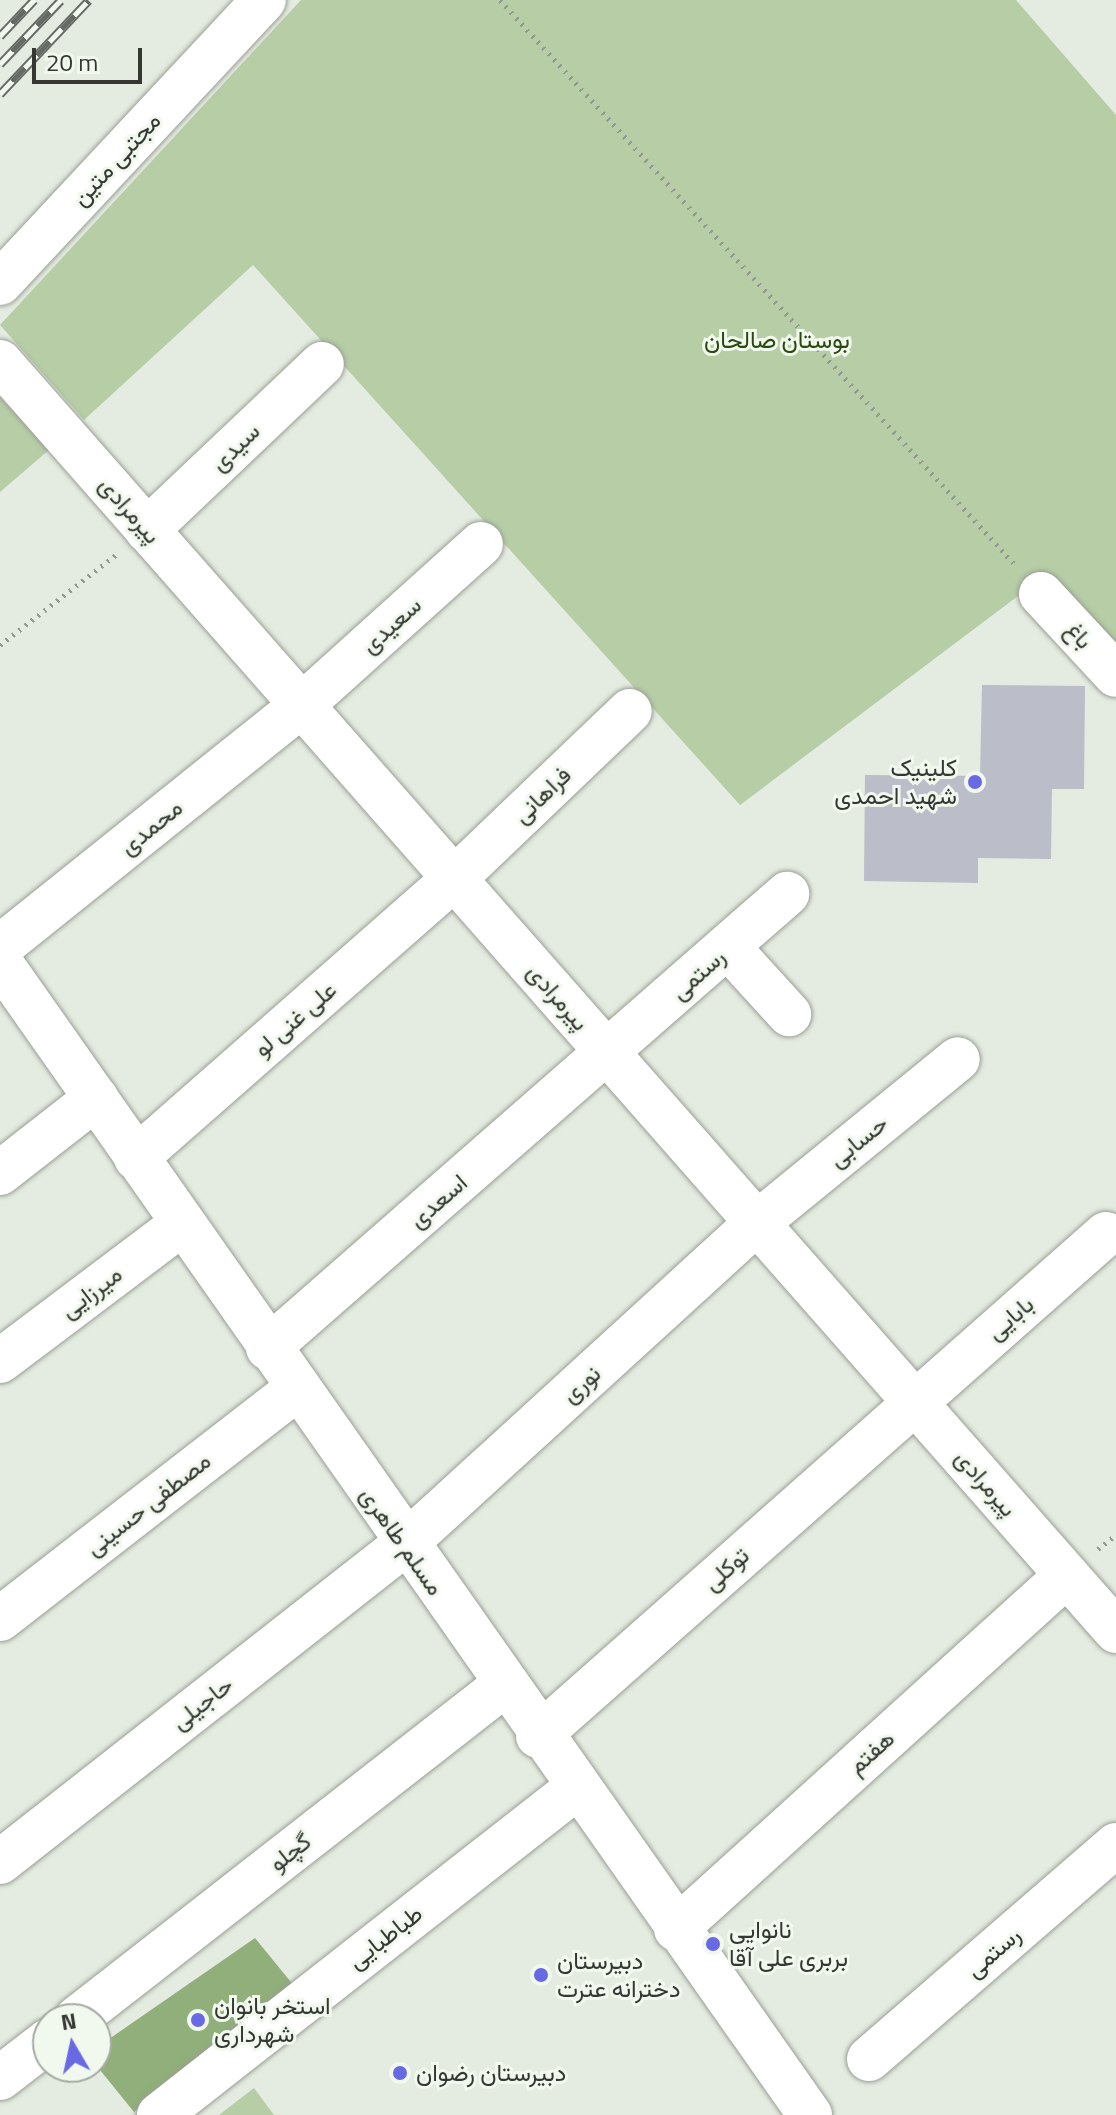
<!DOCTYPE html>
<meta charset="utf-8">
<style>
body{margin:0}
#map{position:relative;width:1116px;height:2115px;overflow:hidden;background:#e4ebe0;font-family:"Titillium Web",Vazirmatn,sans-serif}
div>[style]{position:absolute}
.green>*{inset:0;background:#b6cda6}
.water>*{inset:0;background:#90af7a}
.building>*{inset:0;background:#bbbdc8}
.path>*{height:5px;margin-top:-2.5px;transform-origin:0;background:repeating-linear-gradient(90deg,#939890 0 2px,transparent 0 8px)}
.roads{filter:drop-shadow(0 0 2px #999f95) drop-shadow(0 0 2px #999f95)}
.minor>*{height:44px;margin:-22px;padding:0 22px;transform-origin:22px;border-radius:22px;background:#fff}
.rail>*{height:9px;margin-top:-4.5px;transform-origin:0;background:repeating-linear-gradient(90deg,#f1f8ed 0 18px,#666a64 0 36px);box-sizing:border-box;border-block:2px solid #666a64}
.dots>*{width:22px;height:22px;translate:-50% -50%;box-sizing:border-box;border:4px solid #f1f8ed;border-radius:50%}
span{translate:-50% -50%;white-space:nowrap;text-align:center;line-height:1.15;-webkit-text-stroke:6px #f1f8ed;paint-order:stroke}
.street-label{font-size:24px;color:#343733}
.park-label{font-size:24px;color:#2b480f}
.poi-label{font-size:24px;color:#343733}
.right{translate:-100% -50%;text-align:right}
.left{translate:0 -50%;text-align:left}
.north{position:absolute;left:32px;top:2003px;width:80px;height:80px;box-sizing:border-box;background:#f1f8ed;border:2px solid #a5aba3;border-radius:50%;rotate:351deg;font-size:22px;font-weight:700;line-height:32px;text-align:center;color:#343733}
.north::after{content:'';display:block;margin:auto;width:28px;height:36px;background:#686ae3;clip-path:polygon(50% 0,100% 100%,50% 72%,0 100%)}
.scale{position:absolute;left:32px;top:48px;width:110px;height:36px;box-sizing:border-box;border:4px solid #343733;border-top:0;padding-left:10px;font-size:24px;line-height:28px;white-space:nowrap;color:#343733;-webkit-text-stroke:6px #f1f8ed;paint-order:stroke}
</style>
<div id="map">
<div class="green">
<div style="clip-path:polygon(301px 0,1016px 0,1116px 115px,1116px 648px,1046px 575px,740px 805px,253px 265px,84px 420px,0 325px)"></div>
<div style="clip-path:polygon(0 397px,50px 449px,0 492px)"></div>
<div style="clip-path:polygon(254px 2088px,274px 2115px,219px 2115px)"></div>
</div>
<div class="water">
<div style="clip-path:polygon(255px 1938px,299px 1992px,134px 2112px,96px 2065px,96px 2048px)"></div>
</div>
<div class="building">
<div style="clip-path:polygon(982px 685px,1085px 686px,1084px 789px,1052px 789px,1051px 859px,978px 858px,978px 883px,864px 881px,865px 775px,980px 776px)"></div>
</div>
<div class="path">
<div style="left:500px;top:0;width:767px;rotate:47.64deg"></div>
<div style="left:0;top:645px;width:150px;rotate:-37.9deg"></div>
<div style="left:1098px;top:1549px;width:23px;rotate:-38deg"></div>
</div>
<div class="roads">
<div class="minor">
<div style="left:0;top:283px;width:387px;rotate:-47deg"></div>
<div style="left:0;top:362px;width:1690px;rotate:48.67deg"></div>
<div style="left:147px;top:530px;width:241px;rotate:-43.5deg"></div>
<div style="left:1041px;top:594px;width:110px;rotate:47.2deg"></div>
<div style="left:0;top:947px;width:386px;rotate:-38.7deg"></div>
<div style="left:301px;top:706px;width:242px;rotate:-42deg"></div>
<div style="left:728px;top:947px;width:91px;rotate:47.7deg"></div>
<div style="left:0;top:962px;width:1409px;rotate:54.91deg"></div>
<div style="left:136px;top:1158px;width:423px;rotate:-41.3deg"></div>
<div style="left:454px;top:879px;width:243px;rotate:-43.7deg"></div>
<div style="left:0;top:1173px;width:122px;rotate:-38deg"></div>
<div style="left:268px;top:1348px;width:690px;rotate:-41.18deg"></div>
<div style="left:0;top:1361px;width:228px;rotate:-37deg"></div>
<div style="left:0;top:1619px;width:376px;rotate:-37.8deg"></div>
<div style="left:538px;top:1736px;width:758px;rotate:-41.47deg"></div>
<div style="left:0;top:1862px;width:515px;rotate:-38.14deg"></div>
<div style="left:405px;top:1544px;width:476px;rotate:-42.4deg"></div>
<div style="left:757px;top:1223px;width:259px;rotate:-39.2deg"></div>
<div style="left:676px;top:1929px;width:527px;rotate:-42.16deg"></div>
<div style="left:76px;top:2019px;width:541px;rotate:-37.95deg"></div>
<div style="left:869px;top:2059px;width:327px;rotate:-40.9deg"></div>
<div style="left:0;top:2078px;width:61px;rotate:-37.6deg"></div>
<div style="left:159px;top:2115px;width:529px;rotate:-38.08deg"></div>
</div>
</div>
<div class="rail">
<div style="left:0;top:36px;width:50px;rotate:-46.6deg"></div>
<div style="left:0;top:64px;width:88px;rotate:-46.4deg"></div>
<div style="left:0;top:94px;width:129px;rotate:-46.6deg"></div>
</div>
<div class="dots">
<div style="left:975px;top:782px;background:#686ae3"></div>
<div style="left:713px;top:1944px;background:#686ae3"></div>
<div style="left:541px;top:1975px;background:#686ae3"></div>
<div style="left:198px;top:2020px;background:#686ae3"></div>
<div style="left:400px;top:2073px;background:#686ae3"></div>
</div>
<div class="street-label">
<span style="left:116px;top:159px;rotate:-47deg">مجتبی متین</span>
<span style="left:235px;top:447px;rotate:-44deg">سیدی</span>
<span style="left:130px;top:510px;rotate:49deg">پیرمرادی</span>
<span style="left:391px;top:625px;rotate:-42deg">سعیدی</span>
<span style="left:1079px;top:635px;rotate:47deg">باغ</span>
<span style="left:542px;top:795px;rotate:-44deg">فراهانی</span>
<span style="left:151px;top:827px;rotate:-39deg">محمدی</span>
<span style="left:698px;top:974px;rotate:-42deg">رستمی</span>
<span style="left:558px;top:997px;rotate:49deg">پیرمرادی</span>
<span style="left:295px;top:1019px;rotate:-41deg">علی غنی لو</span>
<span style="left:858px;top:1141px;rotate:-39deg">حسابی</span>
<span style="left:438px;top:1201px;rotate:-41deg">اسعدی</span>
<span style="left:91px;top:1292px;rotate:-37deg">میرزایی</span>
<span style="left:1010px;top:1318px;rotate:-41deg">بابایی</span>
<span style="left:581px;top:1384px;rotate:-42deg">نوری</span>
<span style="left:986px;top:1483px;rotate:49deg">پیرمرادی</span>
<span style="left:148px;top:1504px;rotate:-38deg">مصطفی حسینی</span>
<span style="left:402px;top:1541px;rotate:55deg">مسلم طاهری</span>
<span style="left:726px;top:1569px;rotate:-42deg">توکلی</span>
<span style="left:202px;top:1703px;rotate:-38deg">حاجیلی</span>
<span style="left:871px;top:1752px;rotate:-42deg">هفتم</span>
<span style="left:290px;top:1852px;rotate:-38deg">گچلو</span>
<span style="left:385px;top:1937px;rotate:-38deg">طباطبایی</span>
<span style="left:993px;top:1952px;rotate:-41deg">رستمی</span>
</div>
<div class="park-label">
<span style="left:777px;top:340px">بوستان صالحان</span>
</div>
<div class="poi-label">
<span class="right" style="left:957px;top:782px">کلینیک<br>شهید احمدی</span>
<span class="left" style="left:729px;top:1944px">نانوایی<br>بربری علی آقا</span>
<span class="left" style="left:557px;top:1975px">دبیرستان<br>دخترانه عترت</span>
<span class="left" style="left:214px;top:2020px">استخر بانوان<br>شهرداری</span>
<span class="left" style="left:416px;top:2073px">دبیرستان رضوان</span>
</div>
<div class="north">N</div>
<div class="scale">20 m</div>
</div>
